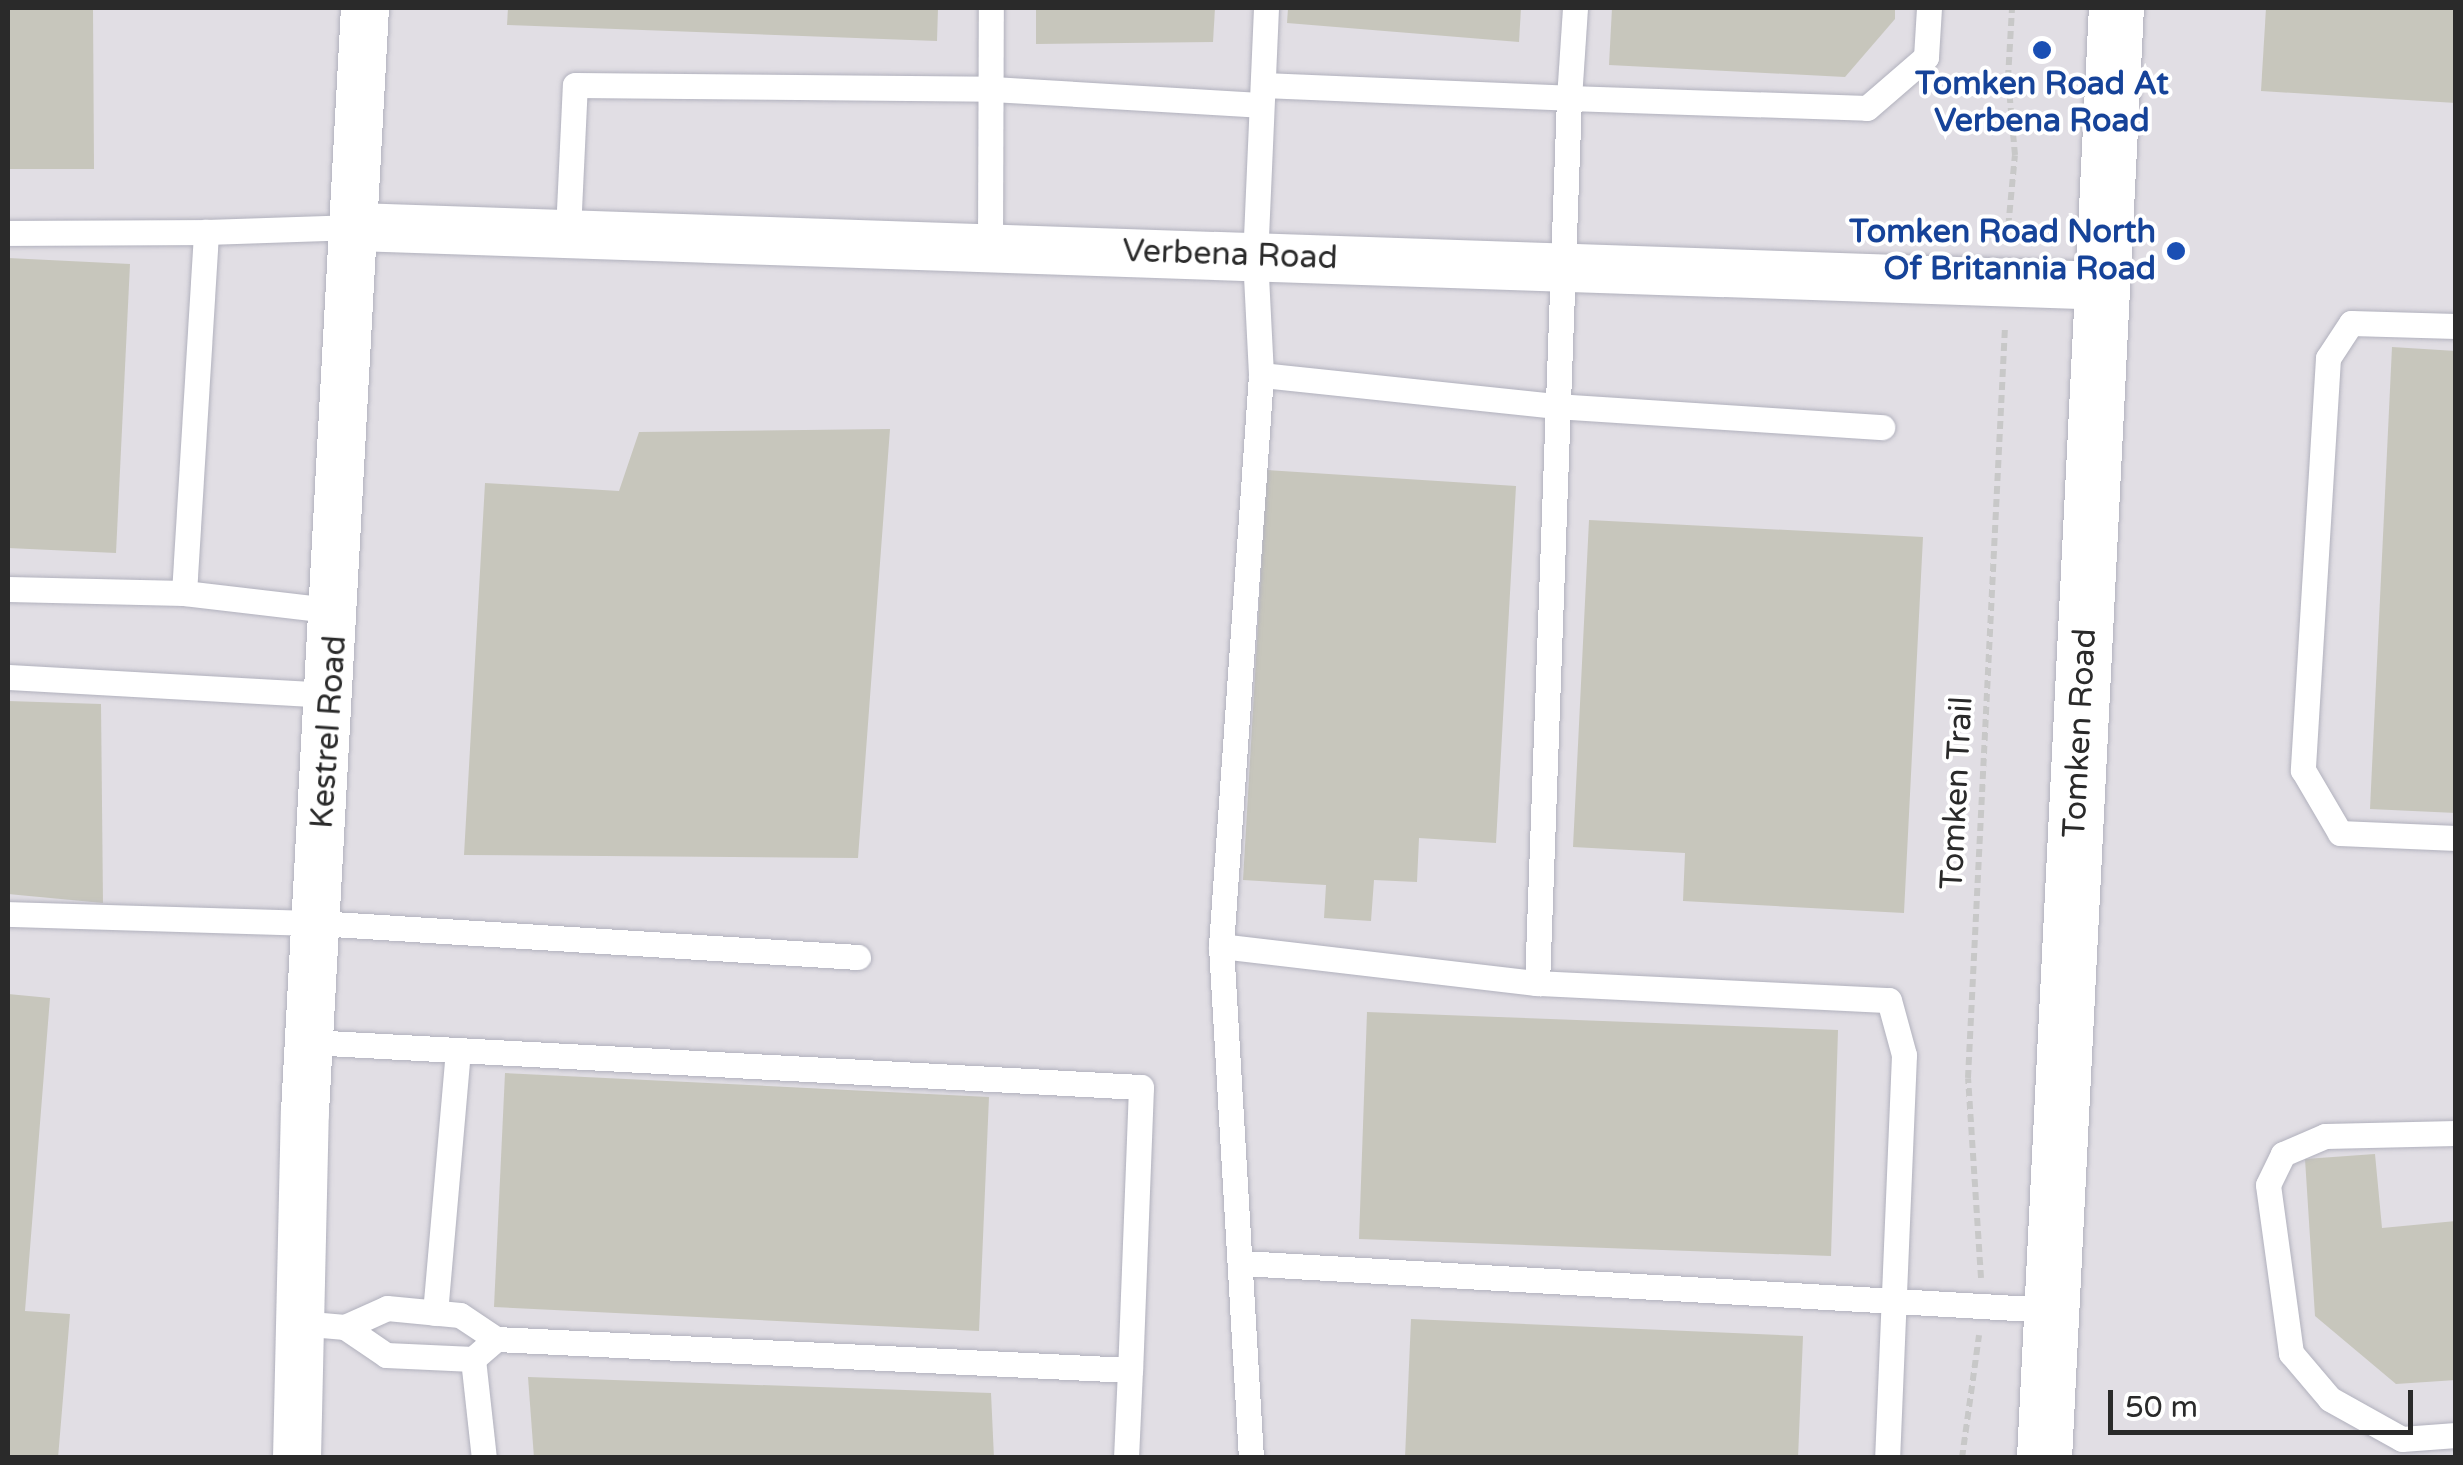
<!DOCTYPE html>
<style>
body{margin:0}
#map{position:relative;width:2463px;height:1465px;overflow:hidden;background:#ebe8de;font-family:"Varela Round",sans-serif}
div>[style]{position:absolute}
.industrial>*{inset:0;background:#e1dee4}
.building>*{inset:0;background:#c7c6bc}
.path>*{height:6px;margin-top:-3px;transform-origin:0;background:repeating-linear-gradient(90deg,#c8c8c8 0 8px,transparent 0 13px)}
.roads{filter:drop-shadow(0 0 2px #b1b1bd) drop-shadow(0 0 2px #b1b1bd)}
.lane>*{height:25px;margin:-12.5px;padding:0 12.5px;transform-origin:12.5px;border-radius:12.5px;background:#fff}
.street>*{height:48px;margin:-24px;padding:0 24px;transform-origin:24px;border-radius:24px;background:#fff}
.secondary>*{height:55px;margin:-27.5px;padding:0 27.5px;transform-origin:27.5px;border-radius:27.5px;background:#fff}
.dots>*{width:28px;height:28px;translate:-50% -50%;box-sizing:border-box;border:5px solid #fff;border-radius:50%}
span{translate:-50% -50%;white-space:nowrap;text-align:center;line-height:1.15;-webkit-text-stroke:8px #fff;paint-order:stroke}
.transit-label{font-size:32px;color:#164399;font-weight:700}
.right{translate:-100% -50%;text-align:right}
.street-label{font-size:32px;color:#2a2a2a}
.frame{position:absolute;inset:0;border:10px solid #2a2a2a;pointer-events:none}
.scale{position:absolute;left:2108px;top:1390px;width:305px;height:45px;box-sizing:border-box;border:5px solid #2a2a2a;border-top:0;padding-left:12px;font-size:30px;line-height:35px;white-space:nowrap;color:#2a2a2a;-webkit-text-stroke:8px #fff;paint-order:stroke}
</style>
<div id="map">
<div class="industrial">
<div style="clip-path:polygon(8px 8px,2455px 8px,2455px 1457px,8px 1457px)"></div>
</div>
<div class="building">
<div style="clip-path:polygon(8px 8px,93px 8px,94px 169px,8px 169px)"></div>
<div style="clip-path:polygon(508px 8px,938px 8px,937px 41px,507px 25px)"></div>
<div style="clip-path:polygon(1036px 8px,1215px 8px,1213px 42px,1036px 44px)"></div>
<div style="clip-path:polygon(1288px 8px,1521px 8px,1519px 42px,1287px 23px)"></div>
<div style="clip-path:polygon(1612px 8px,1895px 8px,1895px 19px,1845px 77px,1609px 65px)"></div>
<div style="clip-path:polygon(2266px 8px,2456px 8px,2456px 103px,2261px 91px)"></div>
<div style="clip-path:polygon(8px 258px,130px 264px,116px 553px,8px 548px)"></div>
<div style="clip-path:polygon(2392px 347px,2456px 351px,2456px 813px,2370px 809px)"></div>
<div style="clip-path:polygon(890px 429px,858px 858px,464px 855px,485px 483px,619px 491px,639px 432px)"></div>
<div style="clip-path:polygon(1267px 470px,1516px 486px,1496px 843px,1419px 838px,1417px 882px,1374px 880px,1371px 921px,1324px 918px,1326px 885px,1243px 880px)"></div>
<div style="clip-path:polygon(1589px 520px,1923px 537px,1904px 913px,1683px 901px,1685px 853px,1573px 847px)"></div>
<div style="clip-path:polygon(8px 701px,101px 704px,103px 903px,8px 894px)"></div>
<div style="clip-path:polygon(8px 994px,50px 998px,25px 1311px,70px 1314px,58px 1458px,8px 1458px)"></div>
<div style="clip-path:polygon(1367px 1012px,1838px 1030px,1831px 1256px,1359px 1239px)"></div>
<div style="clip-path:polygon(505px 1073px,989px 1097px,979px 1331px,494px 1307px)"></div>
<div style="clip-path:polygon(2375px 1154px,2382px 1228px,2456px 1221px,2456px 1380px,2396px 1384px,2315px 1316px,2305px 1159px)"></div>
<div style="clip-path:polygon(1411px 1319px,1803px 1336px,1798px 1458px,1405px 1458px)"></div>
<div style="clip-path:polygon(528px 1377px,991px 1393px,994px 1458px,534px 1458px)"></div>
</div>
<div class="path">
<div style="left:2007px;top:239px;width:84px;rotate:-84.6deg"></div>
<div style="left:2015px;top:155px;width:77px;rotate:-95.2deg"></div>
<div style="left:2008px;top:78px;width:70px;rotate:-86.7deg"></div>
<div style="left:1981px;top:1278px;width:200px;rotate:-93.7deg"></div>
<div style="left:1968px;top:1078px;width:752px;rotate:-87.18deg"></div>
<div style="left:1962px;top:1458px;width:124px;rotate:-82.1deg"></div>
</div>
<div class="roads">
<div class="lane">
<div style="left:1266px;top:8px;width:248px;rotate:92.5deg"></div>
<div style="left:1255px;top:256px;width:119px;rotate:87.1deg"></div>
<div style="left:1261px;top:375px;width:572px;rotate:94.01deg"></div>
<div style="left:1221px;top:946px;width:318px;rotate:6.7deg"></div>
<div style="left:1575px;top:8px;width:90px;rotate:93.8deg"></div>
<div style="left:1569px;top:98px;width:298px;rotate:1.9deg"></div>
<div style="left:1867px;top:108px;width:78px;rotate:-40.8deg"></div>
<div style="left:1926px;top:57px;width:49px;rotate:-86.5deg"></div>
<div style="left:1263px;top:85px;width:306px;rotate:2.4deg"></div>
<div style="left:1569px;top:98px;width:886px;rotate:92.07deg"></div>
<div style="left:1537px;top:983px;width:352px;rotate:2.8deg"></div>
<div style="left:1889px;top:1000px;width:57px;rotate:74.7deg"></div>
<div style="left:1904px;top:1055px;width:403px;rotate:92.4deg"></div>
<div style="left:568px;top:231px;width:146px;rotate:-87.3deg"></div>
<div style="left:575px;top:85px;width:417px;rotate:0.5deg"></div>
<div style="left:992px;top:89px;width:268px;rotate:3.4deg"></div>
<div style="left:8px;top:233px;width:198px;rotate:-0.3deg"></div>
<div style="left:990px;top:246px;width:238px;rotate:-89.8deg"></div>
<div style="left:2456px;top:326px;width:105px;rotate:-178.4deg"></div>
<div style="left:2351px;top:323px;width:42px;rotate:123.3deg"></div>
<div style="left:2328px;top:358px;width:413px;rotate:93.5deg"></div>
<div style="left:2303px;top:770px;width:73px;rotate:59.6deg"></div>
<div style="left:2340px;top:833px;width:116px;rotate:2.5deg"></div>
<div style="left:1261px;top:375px;width:297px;rotate:6deg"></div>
<div style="left:1556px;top:406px;width:327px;rotate:3.7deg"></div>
<div style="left:8px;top:589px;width:176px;rotate:1.3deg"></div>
<div style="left:337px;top:611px;width:154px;rotate:-173.3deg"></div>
<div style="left:184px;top:593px;width:362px;rotate:-86.5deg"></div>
<div style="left:206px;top:232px;width:150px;rotate:-1.9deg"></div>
<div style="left:8px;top:677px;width:323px;rotate:3.2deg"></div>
<div style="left:8px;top:914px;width:309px;rotate:1.7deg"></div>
<div style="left:317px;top:923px;width:542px;rotate:3.6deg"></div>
<div style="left:1221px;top:946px;width:513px;rotate:86.65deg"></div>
<div style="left:309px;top:1042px;width:833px;rotate:3.1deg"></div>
<div style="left:1141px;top:1087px;width:283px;rotate:92.2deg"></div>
<div style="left:1130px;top:1370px;width:635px;rotate:-177.2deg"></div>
<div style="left:2456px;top:1133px;width:131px;rotate:178.7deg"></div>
<div style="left:2325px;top:1136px;width:46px;rotate:156.8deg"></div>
<div style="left:2283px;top:1154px;width:34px;rotate:116deg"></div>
<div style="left:2268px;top:1185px;width:170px;rotate:82.2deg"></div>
<div style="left:2291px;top:1353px;width:60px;rotate:49.7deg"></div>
<div style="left:2330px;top:1399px;width:82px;rotate:29.1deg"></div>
<div style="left:2402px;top:1439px;width:54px;rotate:-4.2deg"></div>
<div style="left:1242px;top:1263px;width:809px;rotate:3.33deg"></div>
<div style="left:435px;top:1313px;width:262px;rotate:-85deg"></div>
<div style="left:299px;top:1323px;width:46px;rotate:5deg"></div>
<div style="left:345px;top:1327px;width:46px;rotate:-24.3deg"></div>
<div style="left:387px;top:1308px;width:73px;rotate:5.5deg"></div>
<div style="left:460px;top:1315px;width:43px;rotate:33.7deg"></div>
<div style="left:496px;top:1339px;width:30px;rotate:139deg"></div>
<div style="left:473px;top:1359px;width:87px;rotate:-177.4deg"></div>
<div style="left:386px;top:1355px;width:50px;rotate:-145.7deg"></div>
<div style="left:473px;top:1359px;width:100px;rotate:83.7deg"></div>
<div style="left:1126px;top:1458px;width:88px;rotate:-87.4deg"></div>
</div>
<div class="street">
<div style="left:356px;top:227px;width:1748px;rotate:1.93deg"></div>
<div style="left:297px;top:1458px;width:346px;rotate:-88.7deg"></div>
<div style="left:305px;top:1112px;width:1106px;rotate:-86.89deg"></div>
</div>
<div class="secondary">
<div style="left:2044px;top:1458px;width:1452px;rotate:-87.16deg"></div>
</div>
</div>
<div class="dots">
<div style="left:2042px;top:50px;background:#1a4fb4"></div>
<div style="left:2176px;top:251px;background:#1a4fb4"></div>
</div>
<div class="transit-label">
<span style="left:2042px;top:103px">Tomken Road At<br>Verbena Road</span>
<span class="right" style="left:2156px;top:251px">Tomken Road North<br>Of Britannia Road</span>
</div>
<div class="street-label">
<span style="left:1230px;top:255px;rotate:2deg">Verbena Road</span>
<span style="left:329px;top:732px;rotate:-86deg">Kestrel Road</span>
<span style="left:2080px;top:733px;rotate:-87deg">Tomken Road</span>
<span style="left:1957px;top:793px;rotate:-87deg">Tomken Trail</span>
</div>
<div class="frame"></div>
<div class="scale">50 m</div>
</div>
